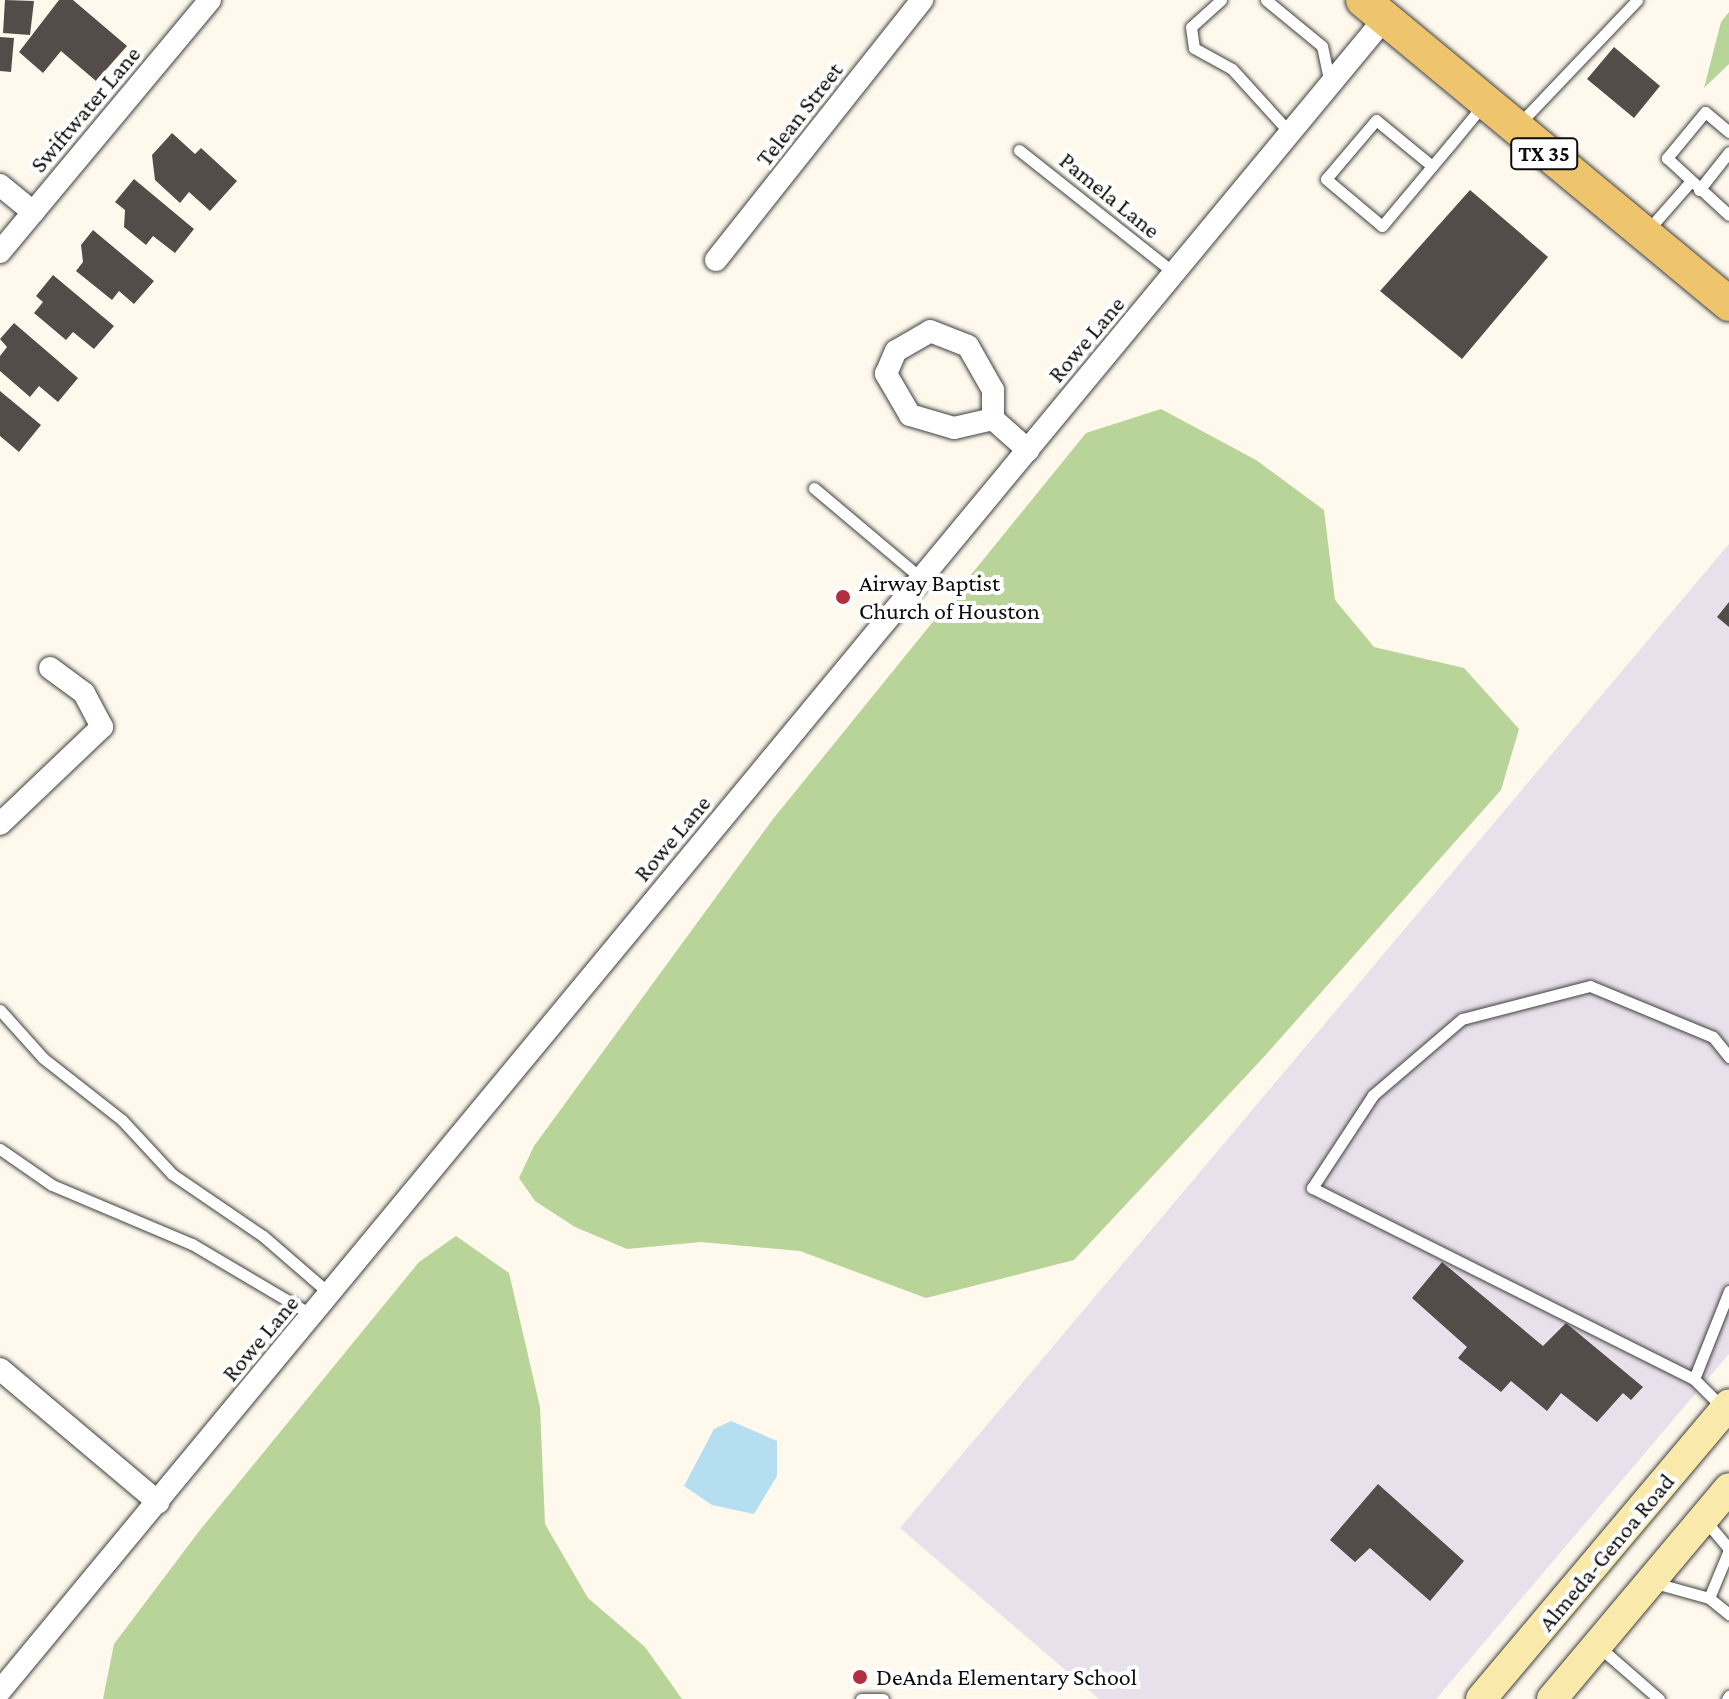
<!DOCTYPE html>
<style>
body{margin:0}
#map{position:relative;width:1729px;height:1699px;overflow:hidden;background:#fef9ec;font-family:"Crimson Pro",serif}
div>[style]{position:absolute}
.industrial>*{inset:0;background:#e8e0ea}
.forest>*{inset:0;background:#b8d499}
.water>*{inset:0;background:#b5dff1}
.building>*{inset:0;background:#544c49}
.roads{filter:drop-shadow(0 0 2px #3f3f3f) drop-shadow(0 0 2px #3f3f3f)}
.lane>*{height:11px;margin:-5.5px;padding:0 5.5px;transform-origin:5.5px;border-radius:5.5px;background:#fff}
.street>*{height:22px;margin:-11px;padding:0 11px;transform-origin:11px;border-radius:11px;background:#fff}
.secondary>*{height:30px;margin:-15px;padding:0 15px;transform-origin:15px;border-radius:15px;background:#f9eaac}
.primary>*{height:34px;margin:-17px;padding:0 17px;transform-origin:17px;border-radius:17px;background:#eec46c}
.dots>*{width:22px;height:22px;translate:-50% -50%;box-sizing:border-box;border:4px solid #fff;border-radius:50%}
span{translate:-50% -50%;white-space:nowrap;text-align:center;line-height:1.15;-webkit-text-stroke:8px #fff;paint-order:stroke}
.shield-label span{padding:2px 6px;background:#fff;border:2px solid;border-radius:6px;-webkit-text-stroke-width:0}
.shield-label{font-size:22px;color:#0c0c0c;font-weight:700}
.street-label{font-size:24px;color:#0c0c0c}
.poi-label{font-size:24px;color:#0c0c0c}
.left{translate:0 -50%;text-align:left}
</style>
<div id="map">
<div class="industrial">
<div style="clip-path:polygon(1729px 544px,1729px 1354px,1436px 1699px,1099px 1699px,900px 1528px)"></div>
</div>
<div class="forest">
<div style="clip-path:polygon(1729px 12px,1729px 64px,1704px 88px,1721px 22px)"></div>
<div style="clip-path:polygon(1161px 409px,1256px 460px,1324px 510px,1335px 600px,1374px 647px,1464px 668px,1519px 729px,1501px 790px,1262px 1059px,1074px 1260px,926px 1298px,800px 1251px,701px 1242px,627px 1249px,575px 1227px,535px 1201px,519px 1178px,534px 1146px,773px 819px,1086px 433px)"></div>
<div style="clip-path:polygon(456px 1236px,509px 1273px,540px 1407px,545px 1524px,588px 1598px,645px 1647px,682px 1699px,103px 1699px,114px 1644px,200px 1530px,419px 1262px)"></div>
</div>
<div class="water">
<div style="clip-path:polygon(731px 1421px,777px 1441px,777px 1476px,754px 1514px,712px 1505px,684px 1486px,714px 1429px)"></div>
</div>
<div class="building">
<div style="clip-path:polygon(5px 0,34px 1px,30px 35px,3px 33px)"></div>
<div style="clip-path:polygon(59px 0,73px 0,127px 46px,96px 81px,61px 51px,43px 73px,19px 52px)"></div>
<div style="clip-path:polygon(0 37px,14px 38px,11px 72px,0 71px)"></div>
<div style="clip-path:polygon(1614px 47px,1660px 86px,1634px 118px,1587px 79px)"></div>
<div style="clip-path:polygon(172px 133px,195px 154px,201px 148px,237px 181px,210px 211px,189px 192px,180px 203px,155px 180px,152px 155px)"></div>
<div style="clip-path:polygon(134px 179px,194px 229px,175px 253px,153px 236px,146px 245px,124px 227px,125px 210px,115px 202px)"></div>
<div style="clip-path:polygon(1470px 190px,1548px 257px,1462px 359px,1380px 291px)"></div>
<div style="clip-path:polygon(93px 230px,154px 281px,134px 304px,119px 291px,112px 300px,76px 271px,83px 262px,81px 245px)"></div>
<div style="clip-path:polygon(53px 275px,114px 326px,94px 349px,73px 332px,66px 340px,34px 313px,43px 302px,36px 296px)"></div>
<div style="clip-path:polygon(14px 323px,78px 378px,58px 402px,39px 386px,30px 397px,0 371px,0 356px,7px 347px,0 339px)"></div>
<div style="clip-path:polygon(0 391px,41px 425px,19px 452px,0 436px)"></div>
<div style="clip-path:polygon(1729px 602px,1729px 627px,1717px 617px)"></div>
<div style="clip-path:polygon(1442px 1262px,1543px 1346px,1566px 1323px,1643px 1387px,1631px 1400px,1623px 1393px,1597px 1422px,1561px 1393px,1547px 1411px,1511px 1381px,1501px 1392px,1458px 1358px,1467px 1347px,1412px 1298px)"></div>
<div style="clip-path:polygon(1378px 1484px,1464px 1561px,1430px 1601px,1370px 1548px,1355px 1562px,1330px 1540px)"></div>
</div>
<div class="roads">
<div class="lane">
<div style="left:1221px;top:0;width:40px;rotate:138deg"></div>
<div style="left:1191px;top:27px;width:21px;rotate:82deg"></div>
<div style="left:1194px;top:48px;width:43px;rotate:28.9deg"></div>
<div style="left:1232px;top:69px;width:86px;rotate:47.8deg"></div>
<div style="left:1266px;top:0;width:72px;rotate:39.4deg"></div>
<div style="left:1322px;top:46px;width:40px;rotate:78deg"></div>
<div style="left:1519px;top:124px;width:171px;rotate:-46.4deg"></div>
<div style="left:1729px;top:132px;width:31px;rotate:-140deg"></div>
<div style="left:1705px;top:112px;width:60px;rotate:129.6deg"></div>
<div style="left:1667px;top:158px;width:84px;rotate:42.6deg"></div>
<div style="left:1019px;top:150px;width:198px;rotate:38.4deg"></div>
<div style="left:1432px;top:166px;width:72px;rotate:-140.6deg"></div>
<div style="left:1376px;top:120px;width:77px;rotate:130.3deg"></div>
<div style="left:1326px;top:179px;width:73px;rotate:40deg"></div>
<div style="left:1382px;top:226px;width:106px;rotate:-50deg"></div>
<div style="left:1450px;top:145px;width:52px;rotate:-50.5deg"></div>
<div style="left:1699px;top:190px;width:48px;rotate:-51.7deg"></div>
<div style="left:1648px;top:230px;width:65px;rotate:-48.7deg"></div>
<div style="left:814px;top:488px;width:140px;rotate:40.1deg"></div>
<div style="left:0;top:1010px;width:64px;rotate:48.1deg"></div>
<div style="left:43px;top:1058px;width:100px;rotate:38.1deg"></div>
<div style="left:122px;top:1120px;width:74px;rotate:47.2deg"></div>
<div style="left:172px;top:1174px;width:110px;rotate:34.3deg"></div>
<div style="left:263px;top:1236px;width:89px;rotate:40.9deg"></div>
<div style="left:0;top:1149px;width:63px;rotate:34.7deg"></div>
<div style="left:52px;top:1185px;width:152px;rotate:22.9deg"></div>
<div style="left:192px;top:1244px;width:139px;rotate:30.6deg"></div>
<div style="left:1694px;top:1379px;width:95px;rotate:-68.3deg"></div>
<div style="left:1723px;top:1408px;width:41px;rotate:-135deg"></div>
<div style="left:1694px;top:1379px;width:427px;rotate:-153.4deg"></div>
<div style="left:1312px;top:1188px;width:111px;rotate:-56.7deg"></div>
<div style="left:1373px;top:1095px;width:117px;rotate:-40.5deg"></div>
<div style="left:1462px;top:1019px;width:132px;rotate:-14.5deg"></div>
<div style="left:1590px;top:986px;width:133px;rotate:22.5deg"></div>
<div style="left:1713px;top:1037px;width:26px;rotate:51deg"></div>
<div style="left:1704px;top:1519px;width:39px;rotate:50deg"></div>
<div style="left:1655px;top:1583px;width:56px;rotate:15.5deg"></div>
<div style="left:1709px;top:1598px;width:52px;rotate:-67.4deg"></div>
<div style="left:1709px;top:1598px;width:26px;rotate:39deg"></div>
<div style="left:1598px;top:1646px;width:81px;rotate:41deg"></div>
<div style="left:861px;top:1699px;width:22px"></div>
<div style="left:1727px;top:1699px;width:4px;rotate:-56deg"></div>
</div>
<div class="street">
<div style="left:0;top:185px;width:43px;rotate:39.3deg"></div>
<div style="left:0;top:252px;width:328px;rotate:-50.2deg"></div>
<div style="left:716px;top:260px;width:332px;rotate:-51.6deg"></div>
<div style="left:930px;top:331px;width:41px;rotate:21.5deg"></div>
<div style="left:968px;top:346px;width:51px;rotate:60.4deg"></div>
<div style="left:993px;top:390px;width:29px;rotate:90deg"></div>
<div style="left:993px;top:419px;width:40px;rotate:167deg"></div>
<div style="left:954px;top:428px;width:46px;rotate:-163.5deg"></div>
<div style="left:910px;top:415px;width:48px;rotate:-120.3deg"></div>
<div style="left:886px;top:374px;width:25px;rotate:-67deg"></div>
<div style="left:896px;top:351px;width:39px;rotate:-30deg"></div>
<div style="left:993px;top:419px;width:47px;rotate:41.5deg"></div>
<div style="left:0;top:824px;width:141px;rotate:-43.6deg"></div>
<div style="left:102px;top:727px;width:38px;rotate:-118deg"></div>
<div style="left:84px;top:693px;width:42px;rotate:-143.7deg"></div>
<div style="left:0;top:1369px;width:207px;rotate:40.1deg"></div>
<div style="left:0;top:1691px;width:2172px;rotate:-50.38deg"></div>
</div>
<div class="secondary">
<div style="left:1481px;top:1699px;width:385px;rotate:-49.9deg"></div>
<div style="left:1552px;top:1699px;width:275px;rotate:-50deg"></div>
</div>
<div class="primary">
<div style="left:1363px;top:0;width:476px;rotate:39.7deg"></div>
</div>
</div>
<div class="dots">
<div style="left:843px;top:597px;background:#b12f3f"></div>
<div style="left:860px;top:1677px;background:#b12f3f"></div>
</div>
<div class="shield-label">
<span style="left:1544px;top:154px">TX 35</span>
</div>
<div class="street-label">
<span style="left:85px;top:109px;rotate:-50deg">Swiftwater Lane</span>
<span style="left:799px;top:114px;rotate:-52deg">Telean Street</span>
<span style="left:1110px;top:195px;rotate:39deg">Pamela Lane</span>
<span style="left:1086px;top:339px;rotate:-50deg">Rowe Lane</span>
<span style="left:672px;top:838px;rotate:-50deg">Rowe Lane</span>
<span style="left:260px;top:1338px;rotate:-50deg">Rowe Lane</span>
<span style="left:1606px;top:1552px;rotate:-50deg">Almeda-Genoa Road</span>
</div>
<div class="poi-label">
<span class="left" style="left:859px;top:597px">Airway Baptist<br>Church of Houston</span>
<span class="left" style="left:876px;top:1677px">DeAnda Elementary School</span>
</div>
</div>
